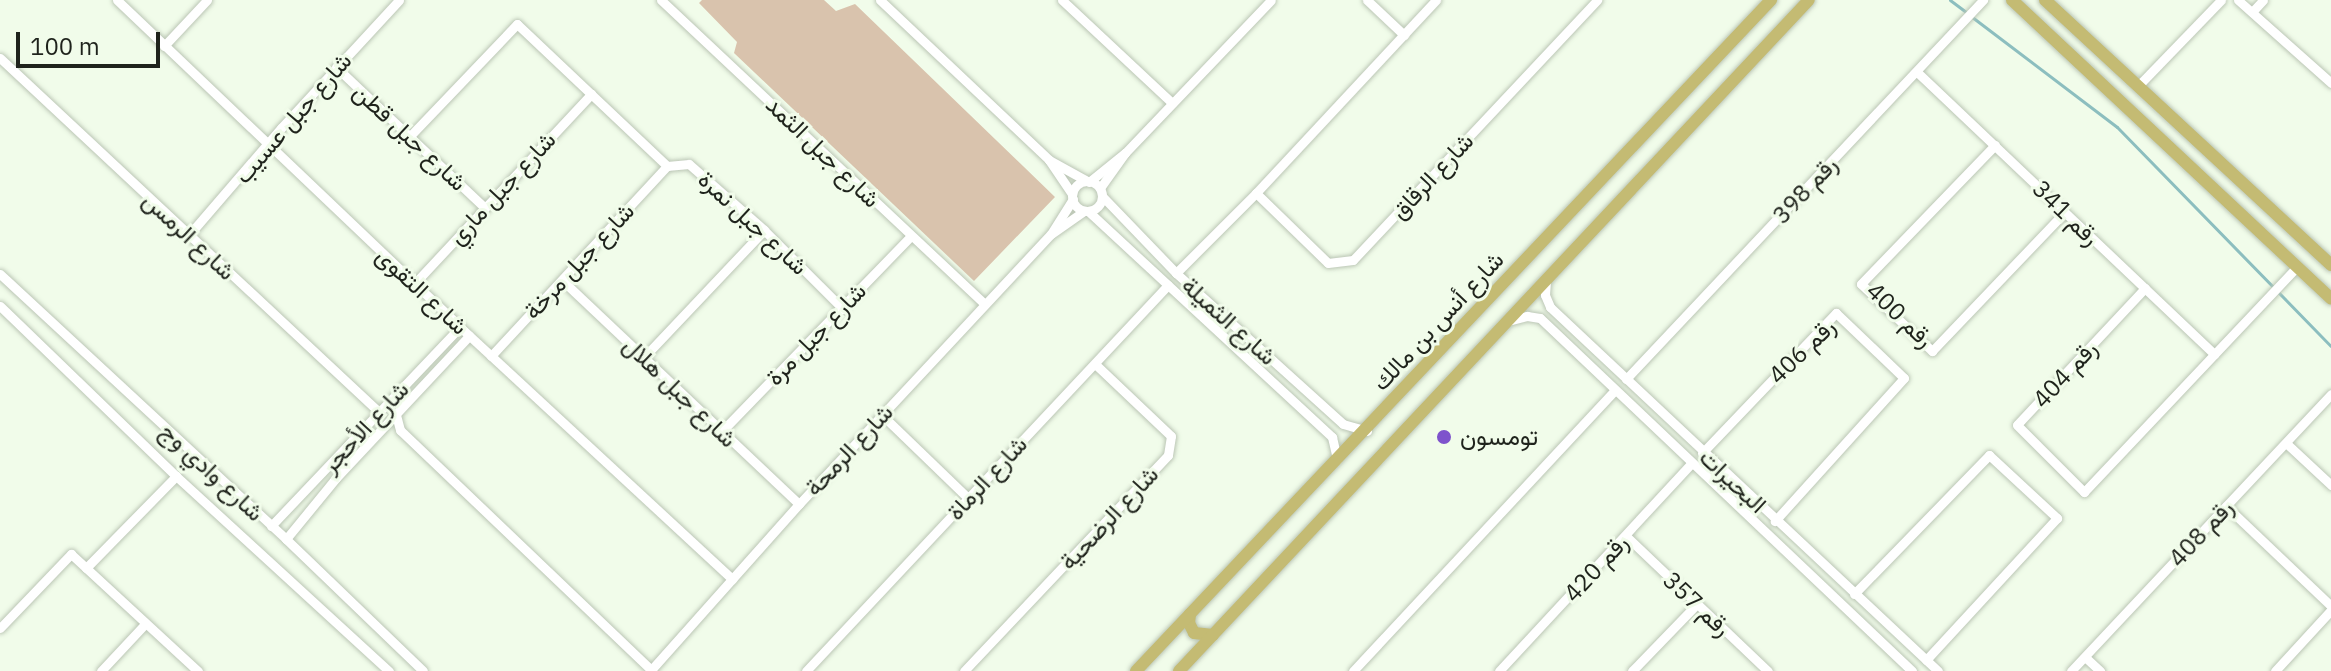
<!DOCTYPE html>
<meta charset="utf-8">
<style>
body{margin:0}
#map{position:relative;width:2331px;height:671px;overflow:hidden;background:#f1fcea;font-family:"IBM Plex Sans",Vazirmatn,sans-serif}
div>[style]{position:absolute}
.green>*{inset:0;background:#d9c3ad}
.stream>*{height:3px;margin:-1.5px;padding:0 1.5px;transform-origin:1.5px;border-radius:1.5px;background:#8cbebf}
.roads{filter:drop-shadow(0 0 2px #bbc6b5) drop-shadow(0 0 2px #bbc6b5)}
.minor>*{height:9px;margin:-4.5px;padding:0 4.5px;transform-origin:4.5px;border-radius:4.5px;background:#fff}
.minor>.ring{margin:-4.5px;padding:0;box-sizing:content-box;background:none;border:9px solid #fff;border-radius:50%}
.major>*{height:12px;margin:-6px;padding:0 6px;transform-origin:6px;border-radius:6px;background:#c4bb73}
.dots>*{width:22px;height:22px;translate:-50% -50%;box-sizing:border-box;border:4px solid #f1fcea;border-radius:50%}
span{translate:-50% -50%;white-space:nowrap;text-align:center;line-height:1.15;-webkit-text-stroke:6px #f1fcea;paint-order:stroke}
.street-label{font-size:24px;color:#1f231c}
.poi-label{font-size:24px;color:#1f231c}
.left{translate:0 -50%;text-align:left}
.scale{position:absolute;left:16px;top:32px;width:144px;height:36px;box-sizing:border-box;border:4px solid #1f231c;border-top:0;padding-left:10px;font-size:24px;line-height:28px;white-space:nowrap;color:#1f231c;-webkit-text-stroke:6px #f1fcea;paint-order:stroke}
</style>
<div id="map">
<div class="green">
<div style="clip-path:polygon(702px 0,824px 0,836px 11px,855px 4px,1055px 197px,974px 281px,734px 53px,737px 42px,699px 3px)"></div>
</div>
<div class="stream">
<div style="left:1950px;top:0;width:20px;rotate:37deg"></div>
<div style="left:1972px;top:17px;width:182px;rotate:37.2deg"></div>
<div style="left:2117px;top:127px;width:306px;rotate:45.7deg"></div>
</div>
<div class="roads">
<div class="minor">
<div style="left:117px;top:0;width:474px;rotate:43.6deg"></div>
<div style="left:460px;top:327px;width:371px;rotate:42.8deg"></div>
<div style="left:661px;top:0;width:444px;rotate:43.2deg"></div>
<div style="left:880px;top:0;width:233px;rotate:43.4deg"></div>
<div style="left:1062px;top:0;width:149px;rotate:43.1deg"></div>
<div style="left:1367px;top:0;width:51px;rotate:43.4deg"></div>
<div style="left:2238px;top:0;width:125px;rotate:41.7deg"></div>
<div style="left:2252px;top:12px;width:16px;rotate:-47deg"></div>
<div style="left:164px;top:46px;width:63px;rotate:-46.9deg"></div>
<div style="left:0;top:58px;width:519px;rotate:43.05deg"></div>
<div style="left:336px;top:67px;width:204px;rotate:43.4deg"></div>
<div style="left:1917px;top:72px;width:410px;rotate:43.5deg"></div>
<div style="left:2139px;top:85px;width:118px;rotate:-46deg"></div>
<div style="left:410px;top:136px;width:155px;rotate:-46.3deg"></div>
<div style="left:517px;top:24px;width:207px;rotate:43.4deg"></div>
<div style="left:667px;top:166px;width:22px;rotate:-5deg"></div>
<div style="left:689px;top:164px;width:100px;rotate:41.3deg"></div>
<div style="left:764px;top:230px;width:112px;rotate:45deg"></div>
<div style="left:1995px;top:145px;width:193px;rotate:134deg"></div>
<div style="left:1861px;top:284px;width:98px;rotate:43.3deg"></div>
<div style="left:1932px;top:351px;width:192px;rotate:-46.3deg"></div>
<div style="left:1125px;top:153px;width:211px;rotate:-46.3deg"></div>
<div class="ring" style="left:1072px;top:181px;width:21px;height:21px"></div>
<div style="left:1089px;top:182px;width:46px;rotate:-38.9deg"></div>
<div style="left:1125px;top:153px;width:43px;rotate:125.5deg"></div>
<div style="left:1256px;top:193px;width:100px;rotate:44.2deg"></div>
<div style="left:1328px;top:263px;width:25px;rotate:-7deg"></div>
<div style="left:1353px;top:260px;width:357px;rotate:-46.8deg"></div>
<div style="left:1072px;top:194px;width:41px;rotate:-124.1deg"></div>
<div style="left:1049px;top:160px;width:43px;rotate:28.9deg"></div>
<div style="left:1102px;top:196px;width:107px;rotate:46.1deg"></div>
<div style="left:1176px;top:273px;width:225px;rotate:42.1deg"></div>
<div style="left:1343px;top:424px;width:25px;rotate:16deg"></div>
<div style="left:1073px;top:199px;width:41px;rotate:122.2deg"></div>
<div style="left:1051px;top:234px;width:40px;rotate:-34.9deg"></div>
<div style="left:1088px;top:211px;width:333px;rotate:42.8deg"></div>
<div style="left:1332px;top:437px;width:23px;rotate:77deg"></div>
<div style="left:188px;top:236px;width:143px;rotate:-49.3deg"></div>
<div style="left:281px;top:128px;width:174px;rotate:-47.3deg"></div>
<div style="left:1176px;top:273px;width:113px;rotate:-45deg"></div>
<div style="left:1256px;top:193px;width:264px;rotate:-47deg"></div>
<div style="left:0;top:274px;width:390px;rotate:42.8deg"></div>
<div style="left:286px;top:539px;width:190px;rotate:43.9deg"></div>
<div style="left:562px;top:280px;width:326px;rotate:43.4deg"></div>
<div style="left:1546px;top:281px;width:14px;rotate:94deg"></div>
<div style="left:1545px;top:295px;width:13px;rotate:67deg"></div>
<div style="left:1550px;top:307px;width:532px;rotate:43.17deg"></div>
<div style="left:414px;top:284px;width:260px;rotate:-47deg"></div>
<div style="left:2145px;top:288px;width:187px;rotate:133.1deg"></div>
<div style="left:2017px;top:425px;width:95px;rotate:45deg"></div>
<div style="left:2084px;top:492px;width:310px;rotate:-46.6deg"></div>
<div style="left:0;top:306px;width:245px;rotate:44deg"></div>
<div style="left:176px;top:476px;width:289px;rotate:42.5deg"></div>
<div style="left:1508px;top:321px;width:20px;rotate:-15deg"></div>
<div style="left:1527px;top:316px;width:13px;rotate:9deg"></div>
<div style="left:1540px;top:318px;width:513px;rotate:43.5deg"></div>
<div style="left:491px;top:356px;width:259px;rotate:-47.2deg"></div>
<div style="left:645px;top:356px;width:173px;rotate:-46.6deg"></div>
<div style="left:1626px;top:379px;width:521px;rotate:-46.71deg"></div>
<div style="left:396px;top:415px;width:16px;rotate:75deg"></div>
<div style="left:400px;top:430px;width:349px;rotate:43.7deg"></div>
<div style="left:882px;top:415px;width:120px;rotate:44deg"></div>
<div style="left:721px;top:432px;width:273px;rotate:-45.9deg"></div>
<div style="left:2286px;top:443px;width:62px;rotate:43deg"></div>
<div style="left:1702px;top:453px;width:194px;rotate:-46.3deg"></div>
<div style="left:1836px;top:313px;width:94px;rotate:43.7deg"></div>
<div style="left:1904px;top:378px;width:193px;rotate:132.1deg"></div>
<div style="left:2226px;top:506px;width:145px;rotate:43.6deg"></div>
<div style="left:271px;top:526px;width:274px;rotate:-46.5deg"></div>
<div style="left:1626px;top:536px;width:196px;rotate:43.6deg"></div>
<div style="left:286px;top:539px;width:79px;rotate:-50.7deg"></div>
<div style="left:336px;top:478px;width:195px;rotate:-46.9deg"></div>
<div style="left:86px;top:568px;width:129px;rotate:-45.6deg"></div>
<div style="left:1854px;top:594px;width:194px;rotate:-45.8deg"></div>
<div style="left:1989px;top:455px;width:93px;rotate:42.8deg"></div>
<div style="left:2057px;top:518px;width:193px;rotate:132.7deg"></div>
<div style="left:0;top:628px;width:103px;rotate:-46.2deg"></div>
<div style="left:71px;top:554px;width:173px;rotate:42.7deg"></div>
<div style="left:2085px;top:657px;width:21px;rotate:43deg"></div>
<div style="left:651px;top:670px;width:222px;rotate:-48.3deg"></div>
<div style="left:799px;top:504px;width:369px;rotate:-47deg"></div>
<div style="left:101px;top:671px;width:64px;rotate:-46.9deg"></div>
<div style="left:806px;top:671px;width:529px;rotate:-46.84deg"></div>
<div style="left:964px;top:671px;width:297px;rotate:-46.6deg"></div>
<div style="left:1168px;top:455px;width:19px;rotate:-81deg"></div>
<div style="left:1171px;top:436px;width:105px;rotate:-136.5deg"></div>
<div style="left:1353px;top:671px;width:383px;rotate:-47deg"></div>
<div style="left:1499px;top:671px;width:282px;rotate:-47.2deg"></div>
<div style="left:1632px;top:671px;width:93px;rotate:-45.9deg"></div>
<div style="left:2071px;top:671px;width:380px;rotate:-46.8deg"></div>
<div style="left:2275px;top:671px;width:83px;rotate:-47.4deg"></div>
</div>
<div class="major">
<div style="left:2012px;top:0;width:437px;rotate:43.1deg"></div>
<div style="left:2045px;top:0;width:390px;rotate:42.8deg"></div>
<div style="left:1190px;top:614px;width:9px;rotate:96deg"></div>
<div style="left:1189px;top:623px;width:11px;rotate:63deg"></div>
<div style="left:1194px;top:633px;width:19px;rotate:6deg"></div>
<div style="left:1136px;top:671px;width:924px;rotate:-46.58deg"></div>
<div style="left:1179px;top:671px;width:920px;rotate:-46.81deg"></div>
</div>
</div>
<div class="dots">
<div style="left:1444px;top:437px;background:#7e53cc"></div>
</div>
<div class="street-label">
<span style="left:293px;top:118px;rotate:-49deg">شارع جبل عسيب</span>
<span style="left:410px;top:137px;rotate:43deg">شارع جبل قطن</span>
<span style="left:823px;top:152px;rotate:44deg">شارع جبل الثمد</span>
<span style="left:1432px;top:176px;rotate:-47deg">شارع الرقاق</span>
<span style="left:502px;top:188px;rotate:-47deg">شارع جبل ماري</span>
<span style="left:1805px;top:190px;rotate:-47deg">رقم 398</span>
<span style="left:2066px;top:213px;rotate:44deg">رقم 341</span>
<span style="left:753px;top:223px;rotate:43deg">شارع جبل نمرة</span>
<span style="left:189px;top:236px;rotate:43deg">شارع الرمس</span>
<span style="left:579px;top:261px;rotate:-47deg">شارع جبل مرخة</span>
<span style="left:422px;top:291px;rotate:43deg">شارع التقوى</span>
<span style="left:1900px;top:315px;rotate:44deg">رقم 400</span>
<span style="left:1229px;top:321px;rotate:42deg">شارع الثميلة</span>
<span style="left:1438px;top:321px;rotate:-47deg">شارع أنس بن مالك</span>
<span style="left:816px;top:334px;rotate:-46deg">شارع جبل مرة</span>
<span style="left:1802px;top:351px;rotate:-44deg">رقم 406</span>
<span style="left:2065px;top:374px;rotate:-47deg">رقم 404</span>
<span style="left:680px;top:392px;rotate:44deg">شارع جبل هلال</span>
<span style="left:365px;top:427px;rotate:-47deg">شارع الأحجر</span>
<span style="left:849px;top:450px;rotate:-47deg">شارع الرمحة</span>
<span style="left:212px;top:472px;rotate:43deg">شارع وادي وج</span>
<span style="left:987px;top:478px;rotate:-47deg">شارع الرماة</span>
<span style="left:1733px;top:481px;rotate:43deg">البحيرات</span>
<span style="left:1109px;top:518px;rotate:-47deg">شارع الرضحية</span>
<span style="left:2201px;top:533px;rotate:-47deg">رقم 408</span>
<span style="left:1596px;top:568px;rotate:-47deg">رقم 420</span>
<span style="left:1697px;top:604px;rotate:43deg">رقم 357</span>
</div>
<div class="poi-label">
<span class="left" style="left:1460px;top:437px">تومسون</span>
</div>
<div class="scale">100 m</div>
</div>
